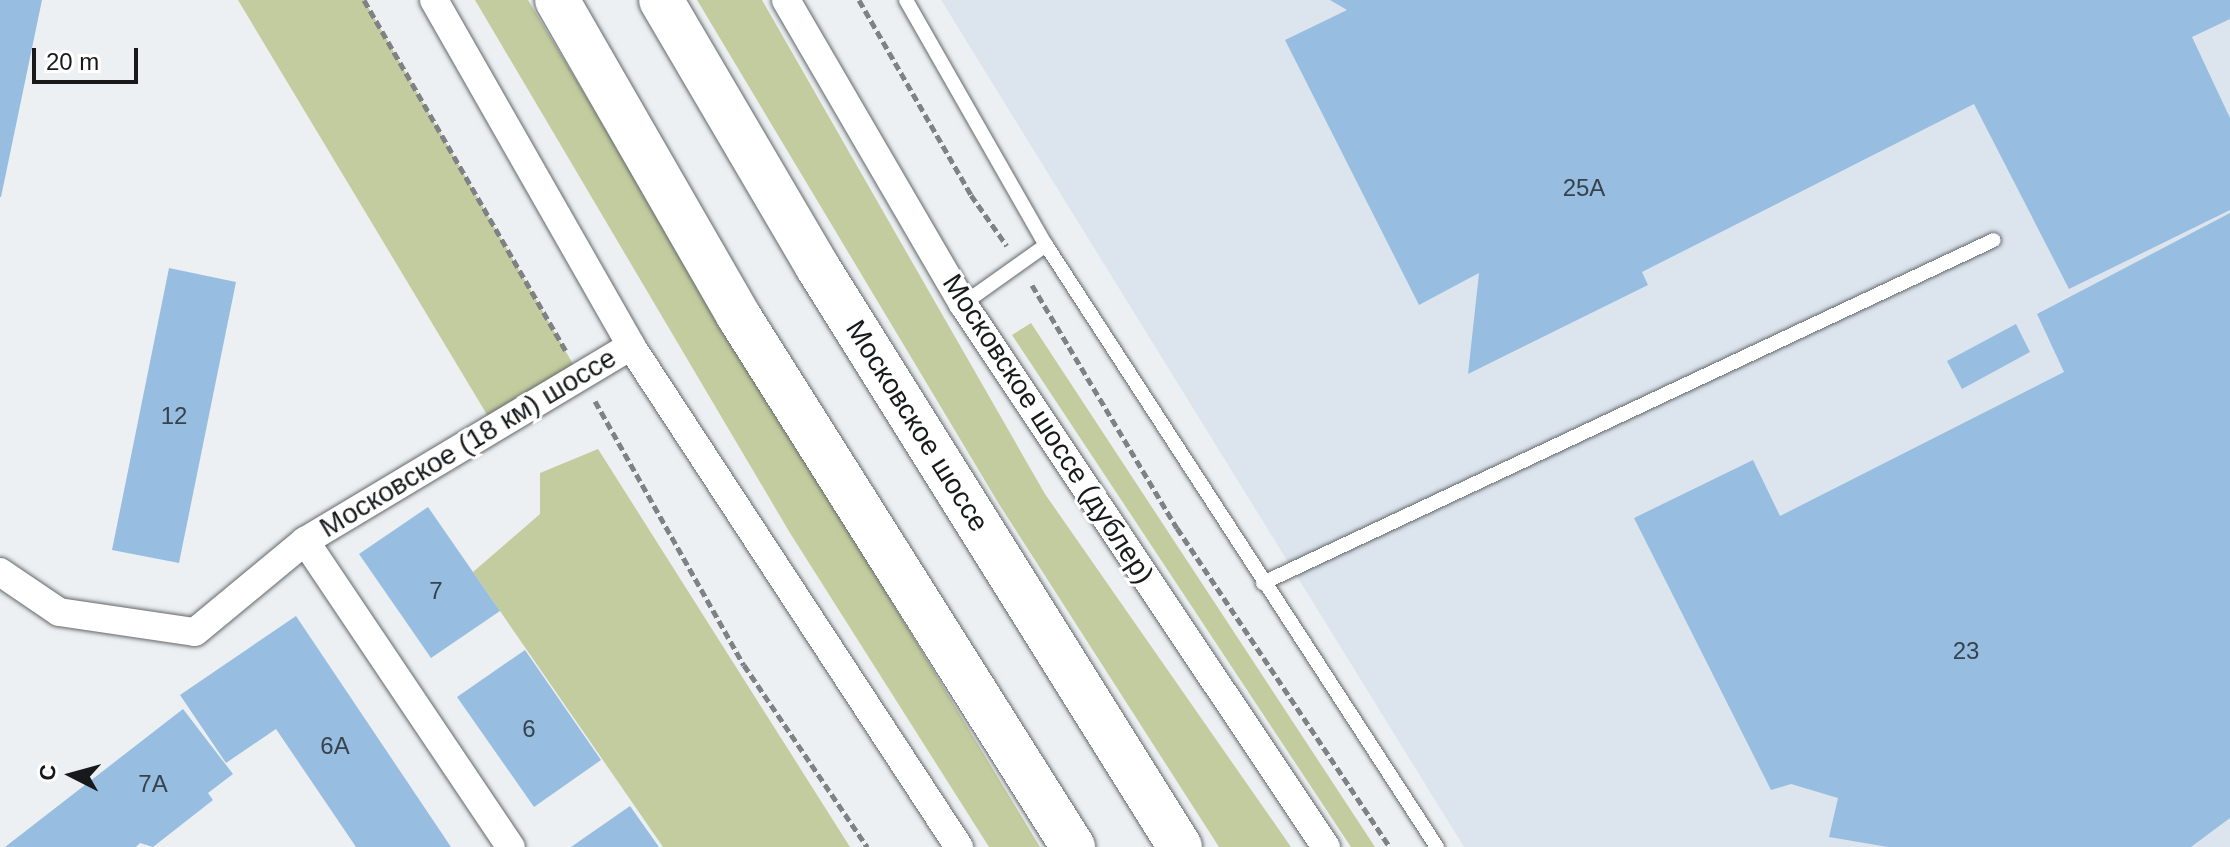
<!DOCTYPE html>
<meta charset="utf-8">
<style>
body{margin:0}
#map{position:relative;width:2230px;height:847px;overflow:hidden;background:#ecf0f3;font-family:Helvetica,sans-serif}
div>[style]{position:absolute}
.built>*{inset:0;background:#dce5ee}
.green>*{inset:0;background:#c3cc9e}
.building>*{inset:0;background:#97bee1}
.path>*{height:5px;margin-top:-2.5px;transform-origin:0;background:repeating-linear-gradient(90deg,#7f8284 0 8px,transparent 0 12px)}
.roads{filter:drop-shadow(0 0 2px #64686b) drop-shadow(0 0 2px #64686b)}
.lane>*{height:14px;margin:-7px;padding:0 7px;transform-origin:7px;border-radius:7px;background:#fff}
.street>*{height:28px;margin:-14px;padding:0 14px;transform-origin:14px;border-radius:14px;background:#fff}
.primary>*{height:44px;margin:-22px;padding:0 22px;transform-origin:22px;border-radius:22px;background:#fff}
span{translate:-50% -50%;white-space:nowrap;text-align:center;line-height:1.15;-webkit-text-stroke:6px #fff;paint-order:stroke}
.number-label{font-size:24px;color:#37424c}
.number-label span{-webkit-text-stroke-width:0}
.street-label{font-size:28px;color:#17191a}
.north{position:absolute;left:32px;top:735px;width:80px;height:80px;-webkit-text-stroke:6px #fff;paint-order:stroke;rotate:276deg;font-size:22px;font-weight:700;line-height:32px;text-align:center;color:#17191a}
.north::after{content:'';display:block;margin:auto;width:28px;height:36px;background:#17191a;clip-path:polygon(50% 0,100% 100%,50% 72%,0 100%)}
.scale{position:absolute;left:32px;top:48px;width:106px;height:36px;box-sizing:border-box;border:4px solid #17191a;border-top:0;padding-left:10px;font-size:24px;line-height:28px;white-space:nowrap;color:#17191a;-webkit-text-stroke:6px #fff;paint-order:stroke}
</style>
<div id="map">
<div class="built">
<div style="clip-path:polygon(941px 0,2230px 0,2230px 847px,1464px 847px)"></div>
</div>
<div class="green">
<div style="clip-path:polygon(238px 0,364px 0,581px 378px,495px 428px)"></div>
<div style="clip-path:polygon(475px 0,528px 0,1040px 847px,989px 847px,790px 533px)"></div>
<div style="clip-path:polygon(697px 0,762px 0,1045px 494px,1291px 847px,1219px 847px,999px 504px)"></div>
<div style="clip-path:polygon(1031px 323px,1375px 847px,1351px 847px,1012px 335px)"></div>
<div style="clip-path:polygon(598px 449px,850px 847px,663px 847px,473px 572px,540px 514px,540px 473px)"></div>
</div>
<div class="building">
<div style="clip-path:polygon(0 0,42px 0,1px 197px,0 197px)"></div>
<div style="clip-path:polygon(1330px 0,2230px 0,2230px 19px,2192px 37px,2230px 118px,2230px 210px,2069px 289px,1974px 104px,1642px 272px,1648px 285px,1468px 374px,1479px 273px,1419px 305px,1285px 40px,1347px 10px)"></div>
<div style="clip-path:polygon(2230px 213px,2230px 818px,2191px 847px,1888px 847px,1829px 837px,1838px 798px,1791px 784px,1771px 790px,1634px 518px,1753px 460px,1780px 516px,2064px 372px,2037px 314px)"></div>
<div style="clip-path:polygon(169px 268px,236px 282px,179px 563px,112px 550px)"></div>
<div style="clip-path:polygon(2016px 324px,2030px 352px,1962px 389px,1947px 361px)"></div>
<div style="clip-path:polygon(428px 507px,500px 611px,431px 658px,359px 554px)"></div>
<div style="clip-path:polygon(296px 616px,451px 847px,356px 847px,276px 729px,226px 763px,180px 695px)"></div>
<div style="clip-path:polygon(525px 650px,601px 760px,534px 807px,457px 697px)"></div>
<div style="clip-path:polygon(183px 709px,233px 774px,208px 793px,213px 800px,153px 847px,140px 843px,136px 847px,5px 847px)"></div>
<div style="clip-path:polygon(630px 806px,659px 847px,571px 847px)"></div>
</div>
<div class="path">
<div style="left:364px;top:0;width:405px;rotate:60.1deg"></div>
<div style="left:859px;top:0;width:225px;rotate:60.1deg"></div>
<div style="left:971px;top:195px;width:62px;rotate:54.8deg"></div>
<div style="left:1032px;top:285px;width:283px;rotate:59.2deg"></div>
<div style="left:1177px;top:528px;width:384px;rotate:56.3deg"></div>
<div style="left:595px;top:401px;width:303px;rotate:60.6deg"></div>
<div style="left:744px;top:665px;width:220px;rotate:55.9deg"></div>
</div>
<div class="roads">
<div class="lane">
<div style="left:906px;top:0;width:282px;rotate:60.3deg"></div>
<div style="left:1046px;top:245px;width:718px;rotate:57deg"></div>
<div style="left:963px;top:304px;width:102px;rotate:-35.4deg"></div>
<div style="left:1263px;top:583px;width:807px;rotate:-25.14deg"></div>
</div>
<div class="street">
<div style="left:434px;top:0;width:398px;rotate:60.3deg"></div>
<div style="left:631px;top:346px;width:599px;rotate:56.79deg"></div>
<div style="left:786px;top:0;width:352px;rotate:59.8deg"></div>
<div style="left:963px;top:304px;width:653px;rotate:56.24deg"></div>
<div style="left:305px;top:541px;width:369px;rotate:56.1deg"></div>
<div style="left:0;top:572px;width:71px;rotate:34.1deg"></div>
<div style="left:59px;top:612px;width:137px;rotate:8.4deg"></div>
<div style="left:195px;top:632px;width:143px;rotate:-39.6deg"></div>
<div style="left:305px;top:541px;width:380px;rotate:-30.9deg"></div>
</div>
<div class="primary">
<div style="left:557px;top:0;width:363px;rotate:60.1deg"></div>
<div style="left:738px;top:315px;width:629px;rotate:57.8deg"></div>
<div style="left:661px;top:0;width:308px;rotate:59.6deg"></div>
<div style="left:817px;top:266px;width:685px;rotate:58deg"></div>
</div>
</div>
<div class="number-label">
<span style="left:1584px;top:188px">25А</span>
<span style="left:174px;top:416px">12</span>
<span style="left:436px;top:591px">7</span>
<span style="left:1966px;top:651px">23</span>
<span style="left:529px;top:729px">6</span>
<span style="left:335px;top:746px">6А</span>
<span style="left:153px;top:784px">7А</span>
</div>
<div class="street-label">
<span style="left:917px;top:426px;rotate:58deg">Московское шоссе</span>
<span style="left:1048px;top:429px;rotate:57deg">Московское шоссе (дублер)</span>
<span style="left:468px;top:443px;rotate:-31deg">Московское (18 км) шоссе</span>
</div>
<div class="north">С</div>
<div class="scale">20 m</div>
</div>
